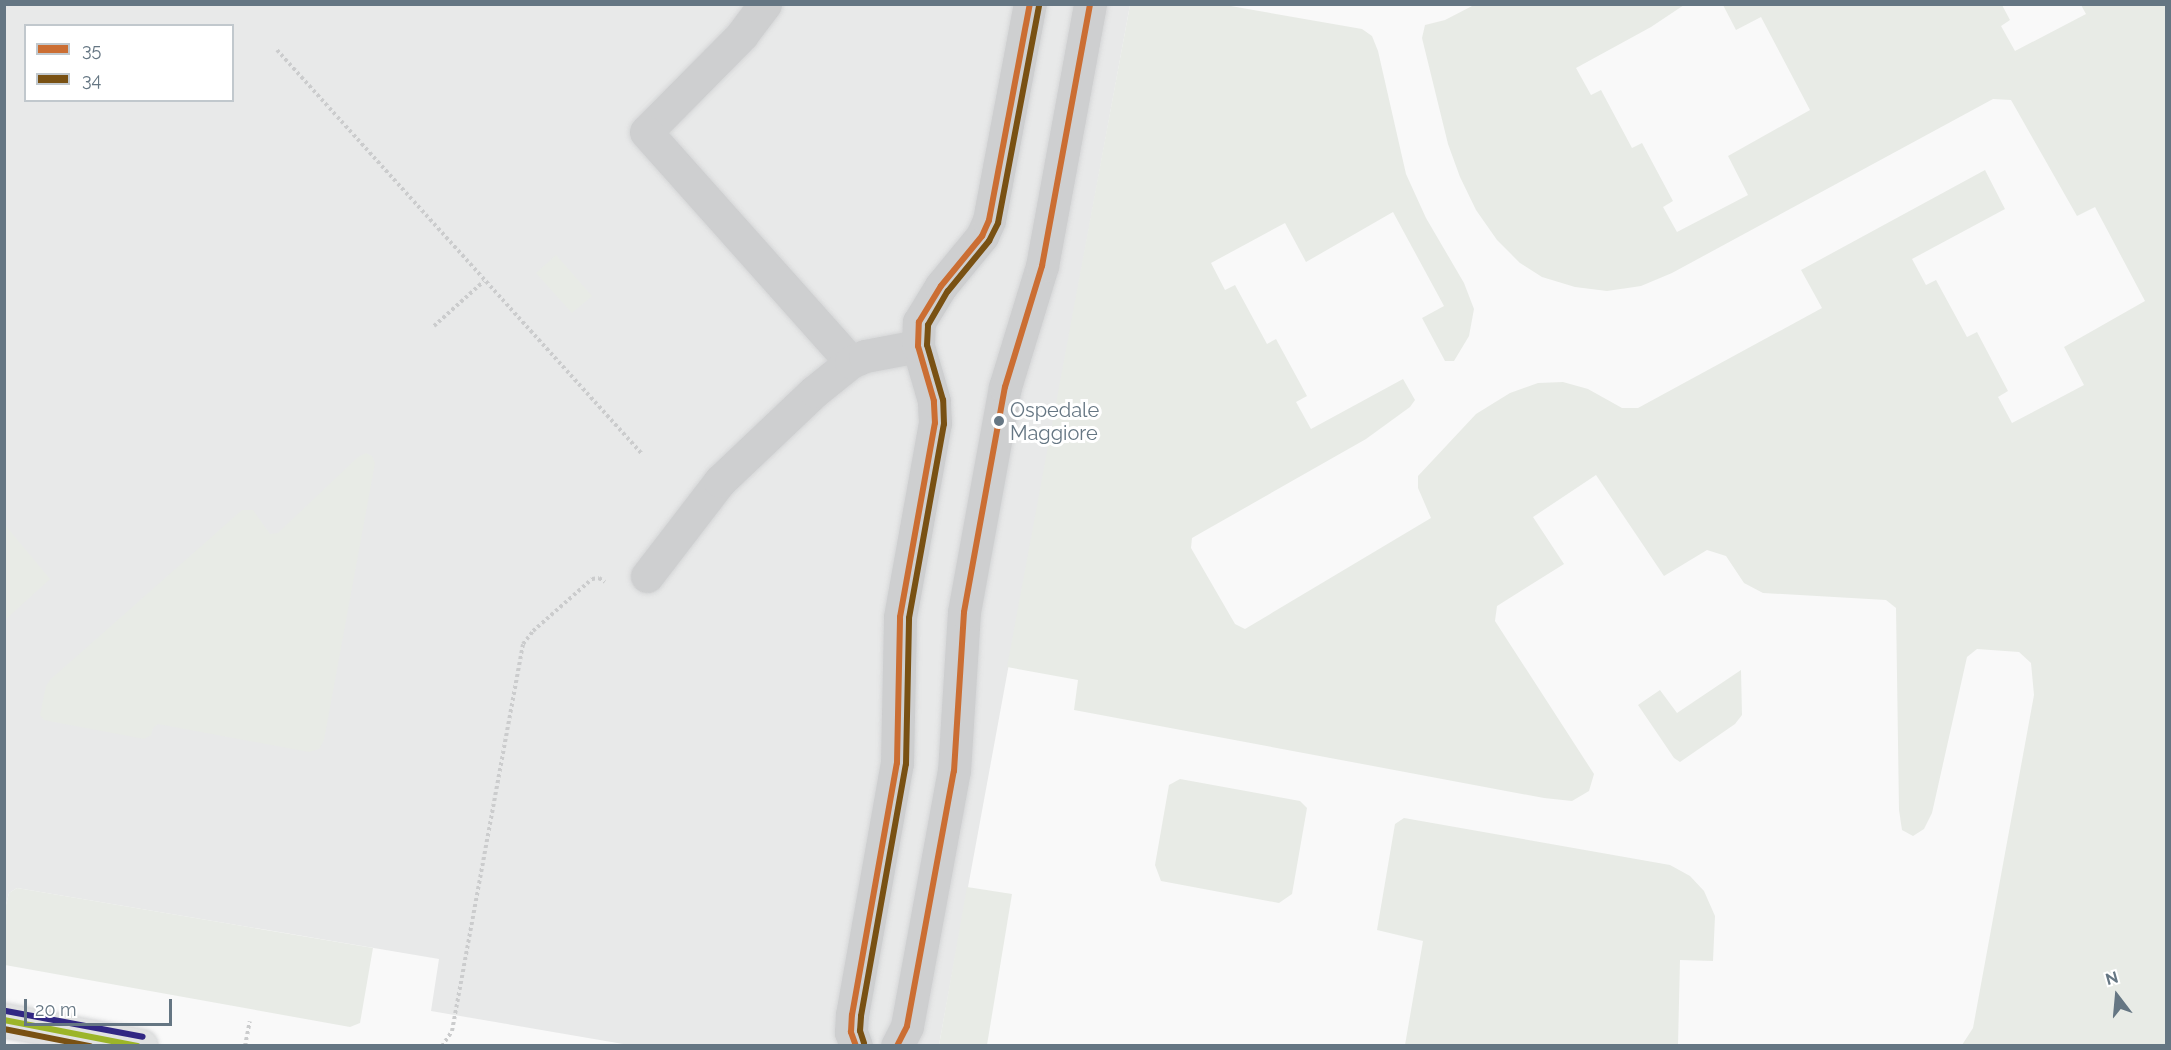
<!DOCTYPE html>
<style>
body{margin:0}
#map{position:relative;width:2171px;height:1050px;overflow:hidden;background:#f9f9f9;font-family:Raleway,sans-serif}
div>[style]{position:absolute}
.built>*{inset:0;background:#e8e9e9}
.green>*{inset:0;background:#e8ebe6}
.path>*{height:4px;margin-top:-2px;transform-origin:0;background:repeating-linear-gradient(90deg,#cbcccd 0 3px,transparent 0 6px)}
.roads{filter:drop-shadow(0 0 2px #d5d6d7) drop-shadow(0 0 2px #d5d6d7)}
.minor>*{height:33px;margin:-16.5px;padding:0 16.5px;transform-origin:16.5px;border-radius:16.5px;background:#cecfd0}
.major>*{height:33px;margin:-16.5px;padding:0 16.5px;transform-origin:16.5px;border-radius:16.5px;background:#e1e2e2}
.bus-1>*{height:6px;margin:-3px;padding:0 3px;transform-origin:3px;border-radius:3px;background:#cb6e33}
.bus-2>*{height:6px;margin:-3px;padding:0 3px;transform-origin:3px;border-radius:3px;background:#795113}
.bus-3>*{height:6px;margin:-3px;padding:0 3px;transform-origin:3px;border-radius:3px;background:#9cb529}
.bus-4>*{height:6px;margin:-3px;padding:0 3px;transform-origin:3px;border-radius:3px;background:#312783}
.dots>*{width:16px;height:16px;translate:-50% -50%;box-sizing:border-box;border:3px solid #fff;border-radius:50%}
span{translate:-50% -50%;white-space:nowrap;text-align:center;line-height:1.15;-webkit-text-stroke:6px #fff;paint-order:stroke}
.bus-label{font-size:20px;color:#657683}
.left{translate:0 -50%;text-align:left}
.frame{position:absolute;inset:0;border:6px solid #657683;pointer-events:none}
.legend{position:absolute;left:24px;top:24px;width:210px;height:78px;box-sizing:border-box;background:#fff;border:2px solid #c1c8cd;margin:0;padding:8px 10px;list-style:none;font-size:18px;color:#657683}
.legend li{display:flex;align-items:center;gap:12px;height:30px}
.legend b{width:30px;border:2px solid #c1c8cd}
.north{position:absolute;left:2087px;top:966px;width:60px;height:60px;-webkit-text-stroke:4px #fff;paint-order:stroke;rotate:344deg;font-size:16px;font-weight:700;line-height:24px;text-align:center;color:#657683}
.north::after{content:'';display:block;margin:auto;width:21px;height:27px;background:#657683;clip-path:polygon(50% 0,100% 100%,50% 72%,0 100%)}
.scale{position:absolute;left:24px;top:999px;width:148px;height:27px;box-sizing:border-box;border:3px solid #657683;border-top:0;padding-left:8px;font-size:18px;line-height:21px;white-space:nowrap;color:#657683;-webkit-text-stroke:4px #fff;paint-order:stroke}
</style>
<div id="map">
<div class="built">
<div style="clip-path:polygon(evenodd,5px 5px,1130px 5px,939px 1045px,629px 1045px,431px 1011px,439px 959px,17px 888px,9px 893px,5px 909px,5px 5px,26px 26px,232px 26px,232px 100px,26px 100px,26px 26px)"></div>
</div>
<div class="green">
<div style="clip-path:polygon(1130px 5px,1225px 5px,1362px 29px,1372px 36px,1378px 51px,1406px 174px,1426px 218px,1464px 283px,1474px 309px,1469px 336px,1454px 361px,1445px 361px,1422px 318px,1444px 306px,1393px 212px,1306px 262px,1285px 223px,1211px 263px,1225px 290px,1235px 285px,1267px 344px,1276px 339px,1307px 396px,1296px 402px,1311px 429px,1403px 379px,1415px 400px,1410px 407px,1366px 439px,1192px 538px,1191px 548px,1235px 624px,1245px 629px,1431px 518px,1418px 488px,1418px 476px,1476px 414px,1510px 393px,1538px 383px,1563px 382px,1588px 389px,1622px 408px,1638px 408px,1822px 308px,1801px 270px,1985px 170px,2005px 209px,1912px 259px,1926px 285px,1936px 280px,1967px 337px,1977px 332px,2008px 391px,1998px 397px,2012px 423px,2084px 385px,2064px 347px,2145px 301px,2095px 207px,2077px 216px,2011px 100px,1993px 99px,1672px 273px,1641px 286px,1607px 291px,1575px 287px,1542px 277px,1520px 263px,1497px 240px,1476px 210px,1460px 177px,1448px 144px,1422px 38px,1425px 25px,1445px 20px,1474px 5px,1684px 5px,1651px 27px,1576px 68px,1591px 95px,1601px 90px,1632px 148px,1642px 143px,1673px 201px,1663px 207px,1677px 232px,1748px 195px,1728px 156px,1810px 110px,1761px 17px,1736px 30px,1723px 5px,2002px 5px,2010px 20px,2001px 26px,2015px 51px,2086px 14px,2081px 5px,2166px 5px,2166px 1045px,1962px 1045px,1973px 1028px,2034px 695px,2031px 663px,2019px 652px,1977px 649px,1967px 657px,1932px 813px,1924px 829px,1913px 836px,1902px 830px,1899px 810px,1896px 608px,1886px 600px,1763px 593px,1744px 583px,1726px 556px,1707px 550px,1664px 576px,1596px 475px,1533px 517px,1564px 564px,1497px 606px,1495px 621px,1594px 774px,1589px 791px,1572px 801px,1544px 798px,1074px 710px,1078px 680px,1007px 667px)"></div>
<div style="clip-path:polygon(556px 255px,592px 296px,572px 313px,536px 273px)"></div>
<div style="clip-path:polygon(366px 453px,372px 456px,375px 463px,324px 740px,319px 749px,309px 752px,158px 724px,153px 728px,151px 735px,144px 739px,44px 720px,40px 715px,46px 686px,51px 679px,242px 510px,253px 510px,270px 534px,278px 533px,358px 457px)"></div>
<div style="clip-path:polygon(5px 525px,50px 579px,5px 620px,4px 620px)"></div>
<div style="clip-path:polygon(1741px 670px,1742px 715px,1735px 724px,1680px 762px,1674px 758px,1638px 705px,1660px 690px,1677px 713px)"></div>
<div style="clip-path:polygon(1180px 779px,1300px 801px,1307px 808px,1292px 894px,1279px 903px,1161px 881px,1155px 865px,1169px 785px)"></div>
<div style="clip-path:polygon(1404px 818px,1670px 865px,1690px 876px,1704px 891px,1715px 916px,1713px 961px,1680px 960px,1678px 1045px,1405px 1045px,1423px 941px,1377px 930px,1395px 824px)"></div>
<div style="clip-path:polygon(967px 887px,1012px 894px,987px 1045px,939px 1045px)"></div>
<div style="clip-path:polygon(17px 888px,373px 948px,360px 1023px,350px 1027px,5px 965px,5px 909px,9px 893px)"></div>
</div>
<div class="path">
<div style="left:277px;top:50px;width:544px;rotate:47.9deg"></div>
<div style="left:434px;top:326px;width:67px;rotate:-42deg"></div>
<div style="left:245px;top:1046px;width:25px;rotate:-79deg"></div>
<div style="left:442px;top:1046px;width:18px;rotate:-56deg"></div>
<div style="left:452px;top:1031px;width:393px;rotate:-79.6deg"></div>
<div style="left:523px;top:644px;width:16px;rotate:-52deg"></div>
<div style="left:533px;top:631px;width:79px;rotate:-41.4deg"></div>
<div style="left:592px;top:579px;width:7px;rotate:-8deg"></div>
<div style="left:599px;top:578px;width:7px;rotate:34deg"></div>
</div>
<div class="roads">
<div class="minor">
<div style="left:765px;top:4px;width:39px;rotate:127deg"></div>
<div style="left:742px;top:35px;width:136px;rotate:134.7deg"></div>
<div style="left:646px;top:132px;width:308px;rotate:48.3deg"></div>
<div style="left:647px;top:576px;width:120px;rotate:-52.5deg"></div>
<div style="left:720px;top:481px;width:131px;rotate:-43.5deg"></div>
<div style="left:815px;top:391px;width:46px;rotate:-38.9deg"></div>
<div style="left:851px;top:362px;width:15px;rotate:-23deg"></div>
<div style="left:865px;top:356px;width:54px;rotate:-10.7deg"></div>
<div style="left:856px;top:1046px;width:15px;rotate:-110deg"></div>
<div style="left:851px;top:1032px;width:17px;rotate:-87deg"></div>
<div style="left:852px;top:1015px;width:256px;rotate:-79.9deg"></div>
<div style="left:897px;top:763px;width:146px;rotate:-88.8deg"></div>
<div style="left:900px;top:617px;width:197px;rotate:-79.8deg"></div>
<div style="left:935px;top:423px;width:22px;rotate:-93deg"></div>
<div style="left:934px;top:401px;width:57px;rotate:-106.2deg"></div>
<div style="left:918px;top:346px;width:24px;rotate:-88deg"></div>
<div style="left:919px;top:322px;width:42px;rotate:-58.6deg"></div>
<div style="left:941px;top:286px;width:65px;rotate:-50.6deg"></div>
<div style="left:982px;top:236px;width:17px;rotate:-66deg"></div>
<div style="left:989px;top:220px;width:220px;rotate:-79.3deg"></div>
<div style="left:897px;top:1046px;width:22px;rotate:-63deg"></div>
<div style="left:907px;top:1026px;width:259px;rotate:-79.6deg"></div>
<div style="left:954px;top:771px;width:159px;rotate:-86.4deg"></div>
<div style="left:964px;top:612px;width:229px;rotate:-79.7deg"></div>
<div style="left:1005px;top:387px;width:127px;rotate:-73deg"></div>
<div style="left:1042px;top:266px;width:266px;rotate:-79.6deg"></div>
</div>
<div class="major">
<div style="left:4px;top:1020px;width:139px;rotate:10.7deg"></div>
</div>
</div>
<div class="bus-1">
<div style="left:856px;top:1046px;width:15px;rotate:-110deg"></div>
<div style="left:851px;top:1032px;width:17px;rotate:-87deg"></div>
<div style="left:852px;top:1015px;width:256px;rotate:-79.9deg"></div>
<div style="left:897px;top:763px;width:146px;rotate:-88.8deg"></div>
<div style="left:900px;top:617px;width:197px;rotate:-79.8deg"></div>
<div style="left:935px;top:423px;width:22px;rotate:-93deg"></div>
<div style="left:934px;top:401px;width:57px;rotate:-106.2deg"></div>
<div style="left:918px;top:346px;width:24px;rotate:-88deg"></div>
<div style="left:919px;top:322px;width:42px;rotate:-58.6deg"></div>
<div style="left:941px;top:286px;width:65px;rotate:-50.6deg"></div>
<div style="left:982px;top:236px;width:17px;rotate:-66deg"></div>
<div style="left:989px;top:220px;width:220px;rotate:-79.3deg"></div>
<div style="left:897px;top:1046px;width:22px;rotate:-63deg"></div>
<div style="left:907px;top:1026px;width:259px;rotate:-79.6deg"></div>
<div style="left:954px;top:771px;width:159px;rotate:-86.4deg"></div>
<div style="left:964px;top:612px;width:229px;rotate:-79.7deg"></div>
<div style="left:1005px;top:387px;width:127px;rotate:-73deg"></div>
<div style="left:1042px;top:266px;width:266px;rotate:-79.6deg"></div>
</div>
<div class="bus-2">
<div style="left:4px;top:1029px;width:88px;rotate:11.2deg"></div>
<div style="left:864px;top:1043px;width:13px;rotate:-108deg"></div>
<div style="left:860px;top:1031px;width:15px;rotate:-86deg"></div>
<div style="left:861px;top:1016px;width:256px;rotate:-79.9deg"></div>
<div style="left:906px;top:764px;width:146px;rotate:-88.8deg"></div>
<div style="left:909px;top:618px;width:197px;rotate:-79.8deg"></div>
<div style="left:944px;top:424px;width:24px;rotate:-92deg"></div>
<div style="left:943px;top:400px;width:57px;rotate:-106.2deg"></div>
<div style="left:927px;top:345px;width:20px;rotate:-87deg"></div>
<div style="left:928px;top:325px;width:39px;rotate:-60deg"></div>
<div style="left:948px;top:291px;width:65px;rotate:-50.6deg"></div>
<div style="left:989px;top:241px;width:20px;rotate:-63deg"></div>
<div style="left:998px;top:223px;width:221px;rotate:-79.3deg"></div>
</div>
<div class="bus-3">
<div style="left:4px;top:1020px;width:136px;rotate:11deg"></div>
</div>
<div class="bus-4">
<div style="left:6px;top:1011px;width:139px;rotate:10.7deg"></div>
</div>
<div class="dots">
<div style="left:999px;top:421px;background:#657683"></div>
</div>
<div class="bus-label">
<span class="left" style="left:1010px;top:422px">Ospedale<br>Maggiore</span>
</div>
<div class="frame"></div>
<ul class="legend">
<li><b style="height:8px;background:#cb6e33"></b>35</li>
<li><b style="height:8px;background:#795113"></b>34</li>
</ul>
<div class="north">N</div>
<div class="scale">20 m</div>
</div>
